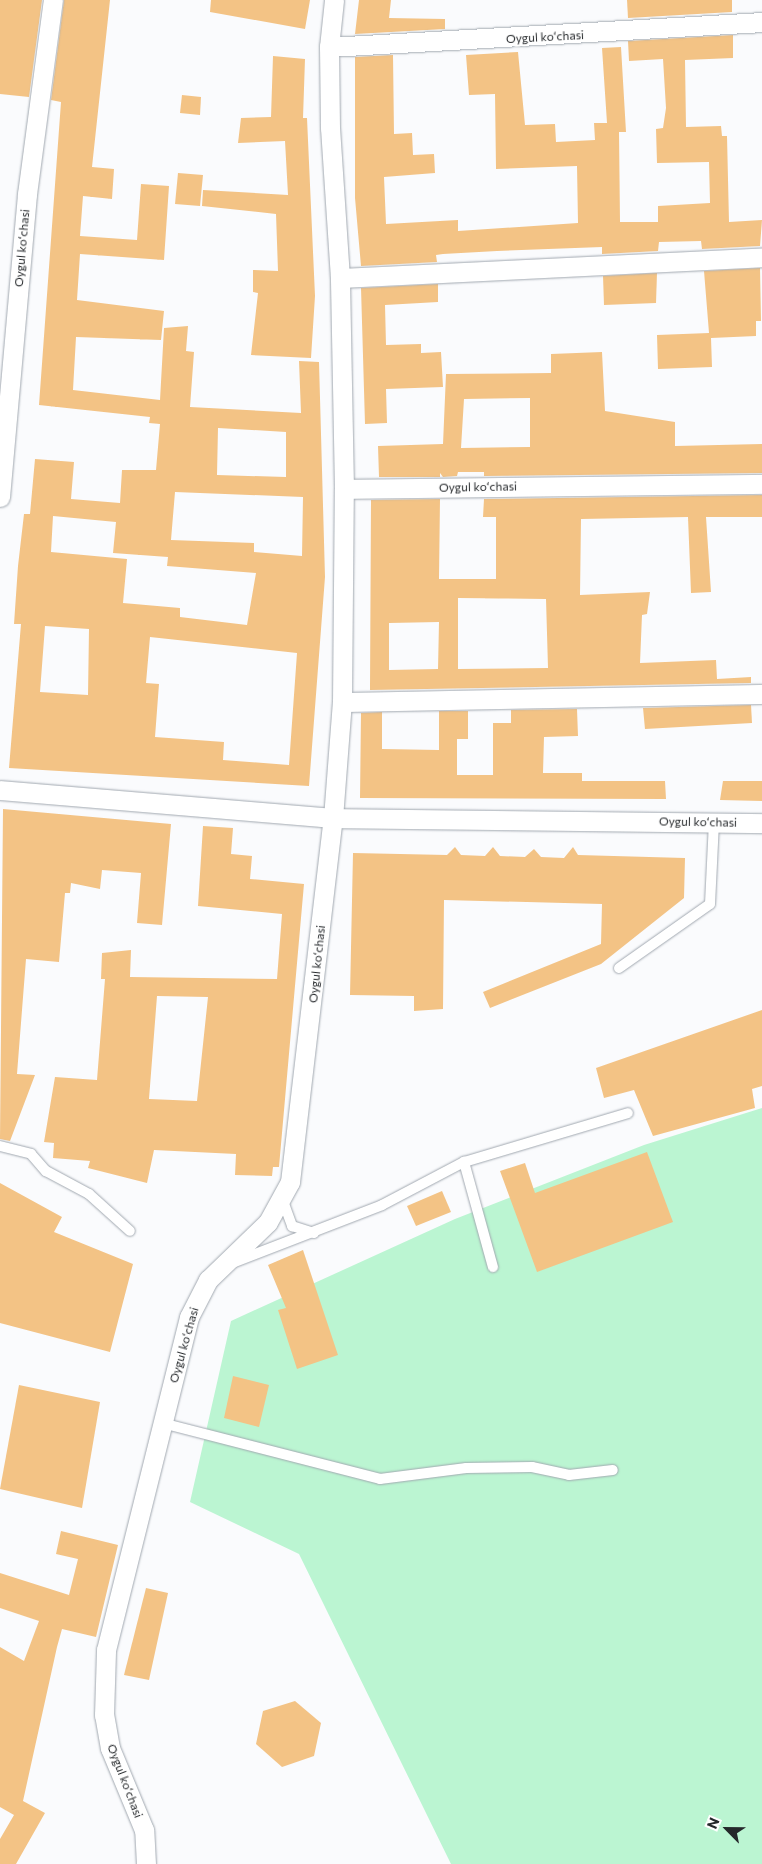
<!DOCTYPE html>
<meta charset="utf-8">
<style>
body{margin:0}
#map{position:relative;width:762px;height:1864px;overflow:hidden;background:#fafbfd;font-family:Commissioner,sans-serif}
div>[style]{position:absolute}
.green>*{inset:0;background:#bbf5d2}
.building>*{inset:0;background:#f3c385}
.roads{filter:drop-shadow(0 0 1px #a1a8b0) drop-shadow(0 0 1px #a1a8b0)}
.lane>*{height:10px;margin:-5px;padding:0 5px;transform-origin:5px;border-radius:5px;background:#fff}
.street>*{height:19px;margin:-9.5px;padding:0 9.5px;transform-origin:9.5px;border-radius:9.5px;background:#fff}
span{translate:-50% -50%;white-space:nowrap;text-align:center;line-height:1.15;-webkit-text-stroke:4px #fff;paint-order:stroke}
.street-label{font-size:12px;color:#25282b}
.north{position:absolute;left:702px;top:1804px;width:50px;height:50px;-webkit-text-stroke:4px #fff;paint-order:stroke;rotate:293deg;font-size:14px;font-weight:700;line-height:20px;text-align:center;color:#25282b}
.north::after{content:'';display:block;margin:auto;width:18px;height:22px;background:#25282b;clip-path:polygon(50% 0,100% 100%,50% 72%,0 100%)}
</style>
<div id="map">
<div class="green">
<div style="clip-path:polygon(762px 1108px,762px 1864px,451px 1864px,299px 1554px,190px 1502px,231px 1321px,455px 1219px,644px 1145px)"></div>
</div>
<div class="building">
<div style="clip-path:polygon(0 0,42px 0,29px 97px,0 94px)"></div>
<div style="clip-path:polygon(evenodd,64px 0,110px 0,92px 167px,114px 169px,112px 199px,83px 196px,80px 236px,137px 240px,141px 184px,169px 186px,164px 260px,80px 254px,77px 300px,164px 311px,161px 340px,76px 337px,73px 390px,160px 400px,164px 328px,188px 326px,186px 351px,194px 352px,190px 407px,301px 413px,299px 361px,319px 362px,325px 577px,309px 786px,9px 768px,21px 624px,14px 624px,18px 566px,24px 514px,30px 514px,35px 459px,74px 462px,71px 499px,120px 503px,122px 470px,156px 470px,160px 424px,149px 423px,150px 417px,39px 405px,61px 102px,51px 100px,64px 0,218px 428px,286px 432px,286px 477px,217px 475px,218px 428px,64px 0,175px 492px,303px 497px,302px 556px,254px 552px,254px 543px,171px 540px,175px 492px,64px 0,53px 516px,116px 522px,113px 553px,168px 557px,167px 566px,256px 573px,247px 625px,180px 617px,180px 608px,123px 603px,127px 559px,51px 552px,53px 516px,64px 0,45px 626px,89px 629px,88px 695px,40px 692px,45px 626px,64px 0,150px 637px,297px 653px,289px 765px,223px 760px,224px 742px,155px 737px,159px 684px,146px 683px,150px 637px)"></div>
<div style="clip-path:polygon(211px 0,310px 0,305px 29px,210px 12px)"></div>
<div style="clip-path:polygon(359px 0,391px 0,389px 18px,445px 19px,445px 29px,355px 34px)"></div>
<div style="clip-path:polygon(627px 0,732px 0,732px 12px,628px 18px)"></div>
<div style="clip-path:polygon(733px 35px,733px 58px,685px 60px,686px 127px,721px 126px,722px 136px,727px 136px,729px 222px,762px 220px,760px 246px,702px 249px,701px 241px,659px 242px,658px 251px,602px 254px,602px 247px,497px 251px,443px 254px,436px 255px,437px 262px,361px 266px,355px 198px,355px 57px,393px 55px,394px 134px,412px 133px,413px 155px,434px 154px,435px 173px,384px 177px,386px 224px,458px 220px,458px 231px,578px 223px,577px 166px,496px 169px,495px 94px,469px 95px,466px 55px,518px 52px,525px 125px,555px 124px,556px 142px,595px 140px,594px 123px,607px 123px,602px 48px,621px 47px,626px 132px,619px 132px,620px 222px,658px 222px,658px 206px,710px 203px,709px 162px,657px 163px,656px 129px,663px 128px,666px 108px,663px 59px,629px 61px,628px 41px)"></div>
<div style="clip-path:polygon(273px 56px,305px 59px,303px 118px,307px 118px,315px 296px,311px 358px,251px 355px,258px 293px,253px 292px,253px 270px,278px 271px,276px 214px,202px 206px,203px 190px,288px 195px,285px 141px,238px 143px,241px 118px,271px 117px)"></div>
<div style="clip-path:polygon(182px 95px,201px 97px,200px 115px,180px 113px)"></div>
<div style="clip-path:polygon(178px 173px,203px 175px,200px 206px,175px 204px)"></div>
<div style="clip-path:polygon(760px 268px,761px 321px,756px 321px,756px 336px,711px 338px,712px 367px,658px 369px,657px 335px,709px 333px,704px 271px)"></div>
<div style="clip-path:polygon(657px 273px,656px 303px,604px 305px,603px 276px)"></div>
<div style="clip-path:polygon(438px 284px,438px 302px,385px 305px,386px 345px,421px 344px,421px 353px,441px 352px,443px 387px,386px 389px,387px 423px,365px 424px,361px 288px)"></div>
<div style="clip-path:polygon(evenodd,602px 352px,605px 411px,675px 422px,675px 446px,762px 444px,762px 473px,484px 476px,484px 472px,458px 472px,457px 476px,443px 477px,440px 473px,440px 477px,379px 477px,378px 446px,443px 444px,446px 374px,551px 373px,551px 354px,602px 352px,530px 398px,530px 447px,461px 448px,464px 399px,530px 398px)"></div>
<div style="clip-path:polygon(evenodd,762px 495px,762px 517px,706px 517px,711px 592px,691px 593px,688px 517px,581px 519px,580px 595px,650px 592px,647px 614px,642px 615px,640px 663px,716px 660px,717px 679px,751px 677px,751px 683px,370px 690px,371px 500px,440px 499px,439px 579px,496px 579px,496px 517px,483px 517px,484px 499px,762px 495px,458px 598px,546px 599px,548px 668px,458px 669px,458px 598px,762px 495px,439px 622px,438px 669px,389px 670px,389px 623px,439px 622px)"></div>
<div style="clip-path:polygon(751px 705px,752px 723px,645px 729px,643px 708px)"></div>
<div style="clip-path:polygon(577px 709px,578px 736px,544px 737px,543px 773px,582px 773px,582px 781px,665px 781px,666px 799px,360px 798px,361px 713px,382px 712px,382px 749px,439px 750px,439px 711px,468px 711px,468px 739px,457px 739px,457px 775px,493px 775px,493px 723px,511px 723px,511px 710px)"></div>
<div style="clip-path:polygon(723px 781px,762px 781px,762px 801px,720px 800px)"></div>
<div style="clip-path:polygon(3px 809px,171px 824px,162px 925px,137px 923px,141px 873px,102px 870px,100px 889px,71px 883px,70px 893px,65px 893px,59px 962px,26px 959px,17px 1074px,35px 1075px,10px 1141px,0 1139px)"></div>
<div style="clip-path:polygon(evenodd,203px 826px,233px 828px,231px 854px,252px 856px,250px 879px,304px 884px,279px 1167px,273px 1167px,272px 1176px,235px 1175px,236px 1154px,154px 1150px,147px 1183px,88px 1168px,90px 1161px,53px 1158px,54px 1143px,44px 1142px,55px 1077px,97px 1080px,105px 979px,101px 979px,102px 953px,131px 950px,130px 977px,277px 979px,282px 914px,198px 906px,203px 826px,157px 996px,208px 997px,197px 1101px,149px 1099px,157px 996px)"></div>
<div style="clip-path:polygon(455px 847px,461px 855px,485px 856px,493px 847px,500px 856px,525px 857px,534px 849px,541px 857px,564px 858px,573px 847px,578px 855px,685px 858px,684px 898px,601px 964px,490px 1008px,483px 992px,601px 944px,602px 904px,444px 900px,443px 1009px,414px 1011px,414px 996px,350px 995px,353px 853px,447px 855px)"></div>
<div style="clip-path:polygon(762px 1010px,762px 1086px,752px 1089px,755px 1108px,653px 1136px,634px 1090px,604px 1098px,596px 1068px)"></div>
<div style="clip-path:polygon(647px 1152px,673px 1222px,537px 1272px,500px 1171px,525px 1163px,535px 1193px)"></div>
<div style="clip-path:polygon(0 1183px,62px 1217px,54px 1232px,133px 1264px,110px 1352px,0 1323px)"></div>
<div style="clip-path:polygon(442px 1191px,451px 1212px,416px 1226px,407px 1206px)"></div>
<div style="clip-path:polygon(303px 1250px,338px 1355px,297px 1369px,278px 1310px,286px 1308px,268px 1265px)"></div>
<div style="clip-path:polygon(233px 1376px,269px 1385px,259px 1427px,224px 1418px)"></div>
<div style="clip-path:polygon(19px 1385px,100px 1402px,82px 1508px,0 1489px)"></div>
<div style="clip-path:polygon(61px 1531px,118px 1545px,96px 1637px,62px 1629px,57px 1647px,23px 1801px,45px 1813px,16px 1864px,0 1864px,0 1839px,14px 1815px,0 1807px,0 1647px,24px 1661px,39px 1621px,0 1608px,0 1573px,69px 1595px,78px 1559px,56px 1554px)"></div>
<div style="clip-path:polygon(146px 1588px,168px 1593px,149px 1680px,124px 1675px)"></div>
<div style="clip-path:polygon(295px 1701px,321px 1723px,314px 1756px,282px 1767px,256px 1744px,263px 1711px)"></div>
</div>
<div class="roads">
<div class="lane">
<div style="left:619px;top:968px;width:111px;rotate:-35.1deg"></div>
<div style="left:710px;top:904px;width:82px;rotate:-87.2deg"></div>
<div style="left:0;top:1146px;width:32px;rotate:14deg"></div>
<div style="left:31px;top:1154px;width:23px;rotate:49deg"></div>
<div style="left:46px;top:1171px;width:49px;rotate:28.1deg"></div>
<div style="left:89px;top:1194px;width:55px;rotate:42.1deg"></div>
<div style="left:464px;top:1162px;width:109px;rotate:74.6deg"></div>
<div style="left:283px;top:1201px;width:27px;rotate:70deg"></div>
<div style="left:292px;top:1226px;width:23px;rotate:18deg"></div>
<div style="left:232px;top:1263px;width:161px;rotate:-21.1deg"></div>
<div style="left:382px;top:1205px;width:93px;rotate:-27.7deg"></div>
<div style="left:464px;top:1162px;width:171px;rotate:-16.6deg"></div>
<div style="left:162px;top:1423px;width:225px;rotate:14.4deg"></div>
<div style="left:380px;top:1479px;width:87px;rotate:-7.3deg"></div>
<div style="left:466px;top:1468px;width:66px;rotate:-0.9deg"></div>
<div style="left:532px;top:1467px;width:38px;rotate:12deg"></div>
<div style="left:569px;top:1475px;width:44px;rotate:-6.5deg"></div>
</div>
<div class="street">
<div style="left:329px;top:47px;width:434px;rotate:-3.3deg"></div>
<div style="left:340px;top:278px;width:423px;rotate:-2.8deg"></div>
<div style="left:344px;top:489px;width:418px;rotate:-0.7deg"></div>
<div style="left:0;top:497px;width:304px;rotate:-84.9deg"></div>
<div style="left:27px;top:194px;width:196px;rotate:-82.4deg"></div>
<div style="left:342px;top:702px;width:420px;rotate:-1.1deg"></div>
<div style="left:0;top:790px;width:334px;rotate:4.8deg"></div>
<div style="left:333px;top:818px;width:429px;rotate:0.7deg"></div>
<div style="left:146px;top:1864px;width:34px;rotate:-93deg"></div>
<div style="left:144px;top:1830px;width:89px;rotate:-112.5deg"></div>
<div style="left:110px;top:1748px;width:34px;rotate:-100deg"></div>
<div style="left:104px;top:1715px;width:65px;rotate:-88.2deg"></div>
<div style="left:106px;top:1650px;width:343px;rotate:-76deg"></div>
<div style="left:189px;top:1317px;width:42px;rotate:-62.8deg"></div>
<div style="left:208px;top:1280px;width:83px;rotate:-44deg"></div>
<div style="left:268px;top:1222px;width:46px;rotate:-61.2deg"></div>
<div style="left:290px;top:1182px;width:367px;rotate:-83.3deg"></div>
<div style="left:333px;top:818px;width:116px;rotate:-85.6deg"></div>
<div style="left:342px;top:702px;width:213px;rotate:-89.5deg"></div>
<div style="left:344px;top:489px;width:211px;rotate:-91.1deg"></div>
<div style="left:340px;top:278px;width:150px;rotate:-93.8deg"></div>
<div style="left:330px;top:128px;width:81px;rotate:-90.7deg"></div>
<div style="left:329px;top:47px;width:47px;rotate:-83.9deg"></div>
</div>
</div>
<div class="street-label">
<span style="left:545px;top:37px;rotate:-3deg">Oygul koʻchasi</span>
<span style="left:22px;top:248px;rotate:-85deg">Oygul koʻchasi</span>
<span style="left:478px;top:487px;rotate:-1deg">Oygul koʻchasi</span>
<span style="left:698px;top:822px;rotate:1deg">Oygul koʻchasi</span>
<span style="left:317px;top:964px;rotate:-84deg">Oygul koʻchasi</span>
<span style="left:184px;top:1345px;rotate:-74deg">Oygul koʻchasi</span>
<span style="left:125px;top:1781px;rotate:69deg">Oygul koʻchasi</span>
</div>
<div class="north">N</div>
</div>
